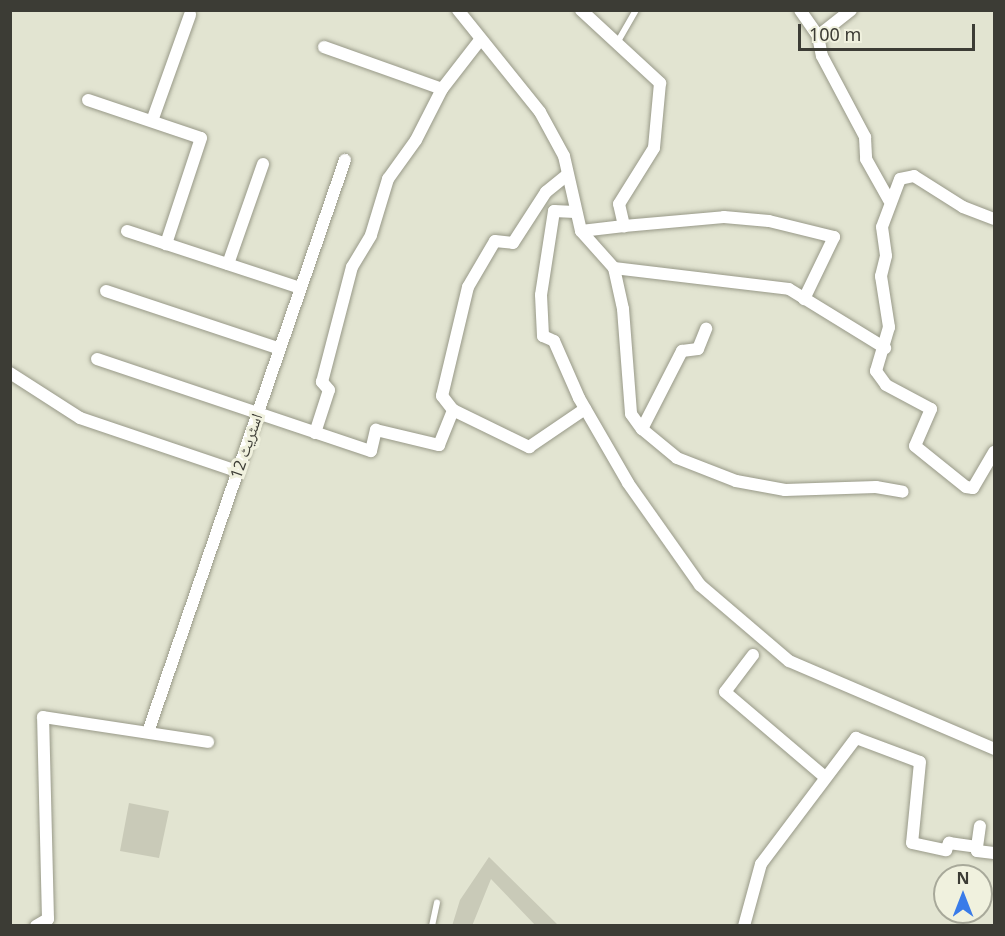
<!DOCTYPE html>
<meta charset="utf-8">
<style>
body{margin:0}
#map{position:relative;width:1005px;height:936px;overflow:hidden;background:#e2e4d1;font-family:"Noto Sans","Noto Naskh Arabic",sans-serif}
div>[style]{position:absolute}
.building>*{inset:0;background:#c9cab8}
.roads{filter:drop-shadow(0 0 2px #989988) drop-shadow(0 0 2px #989988)}
.service>*{height:6px;margin:-3px;padding:0 3px;transform-origin:3px;border-radius:3px;background:#fff}
.minor>*{height:12px;margin:-6px;padding:0 6px;transform-origin:6px;border-radius:6px;background:#fff}
span{translate:-50% -50%;white-space:nowrap;text-align:center;line-height:1.15;-webkit-text-stroke:6px #f0f1de;paint-order:stroke}
.street-label{font-size:16px;color:#3c3c35}
.frame{position:absolute;inset:0;border:12px solid #3c3c35;pointer-events:none}
.north{position:absolute;left:933px;top:864px;width:60px;height:60px;box-sizing:border-box;background:#f0f1de;border:2px solid #a8a99a;border-radius:50%;rotate:0deg;font-size:16px;font-weight:700;line-height:24px;text-align:center;color:#3c3c35}
.north::after{content:'';display:block;margin:auto;width:21px;height:27px;background:#397be9;clip-path:polygon(50% 0,100% 100%,50% 72%,0 100%)}
.scale{position:absolute;left:798px;top:24px;width:177px;height:27px;box-sizing:border-box;border:3px solid #3c3c35;border-top:0;padding-left:8px;font-size:18px;line-height:21px;white-space:nowrap;color:#3c3c35;-webkit-text-stroke:4px #f0f1de;paint-order:stroke}
</style>
<div id="map">
<div class="building">
<div style="clip-path:polygon(129px 803px,169px 811px,159px 858px,120px 851px)"></div>
<div style="clip-path:polygon(489px 857px,559px 926px,536px 926px,491px 879px,472px 926px,452px 926px,460px 900px)"></div>
</div>
<div class="roads">
<div class="service">
<div style="left:617px;top:43px;width:38px;rotate:-60deg"></div>
<div style="left:432px;top:926px;width:24px;rotate:-78deg"></div>
</div>
<div class="minor">
<div style="left:458px;top:10px;width:131px;rotate:51.2deg"></div>
<div style="left:540px;top:112px;width:50px;rotate:61.4deg"></div>
<div style="left:564px;top:156px;width:77px;rotate:77.2deg"></div>
<div style="left:581px;top:231px;width:50px;rotate:48.3deg"></div>
<div style="left:614px;top:268px;width:42px;rotate:77.6deg"></div>
<div style="left:623px;top:309px;width:105px;rotate:85.6deg"></div>
<div style="left:631px;top:414px;width:19px;rotate:54deg"></div>
<div style="left:642px;top:429px;width:45px;rotate:39.6deg"></div>
<div style="left:677px;top:458px;width:63px;rotate:21.3deg"></div>
<div style="left:736px;top:481px;width:50px;rotate:10.4deg"></div>
<div style="left:785px;top:490px;width:91px;rotate:-1.9deg"></div>
<div style="left:876px;top:487px;width:27px;rotate:10deg"></div>
<div style="left:581px;top:10px;width:108px;rotate:42.7deg"></div>
<div style="left:660px;top:83px;width:65px;rotate:95.3deg"></div>
<div style="left:654px;top:148px;width:66px;rotate:122deg"></div>
<div style="left:619px;top:204px;width:23px;rotate:77deg"></div>
<div style="left:624px;top:226px;width:43px;rotate:173.4deg"></div>
<div style="left:800px;top:10px;width:32px;rotate:55deg"></div>
<div style="left:818px;top:36px;width:20px;rotate:79deg"></div>
<div style="left:822px;top:56px;width:92px;rotate:62deg"></div>
<div style="left:865px;top:137px;width:22px;rotate:87deg"></div>
<div style="left:866px;top:159px;width:47px;rotate:60.7deg"></div>
<div style="left:818px;top:36px;width:42px;rotate:-38.2deg"></div>
<div style="left:324px;top:47px;width:125px;rotate:19.6deg"></div>
<div style="left:88px;top:100px;width:119px;rotate:18.6deg"></div>
<div style="left:201px;top:138px;width:112px;rotate:108.3deg"></div>
<div style="left:152px;top:121px;width:113px;rotate:-70.3deg"></div>
<div style="left:575px;top:212px;width:21px;rotate:-177deg"></div>
<div style="left:554px;top:211px;width:85px;rotate:98.8deg"></div>
<div style="left:541px;top:295px;width:41px;rotate:87.2deg"></div>
<div style="left:543px;top:336px;width:12px;rotate:24deg"></div>
<div style="left:554px;top:341px;width:62px;rotate:66.3deg"></div>
<div style="left:579px;top:398px;width:98px;rotate:60deg"></div>
<div style="left:628px;top:483px;width:125px;rotate:54.8deg"></div>
<div style="left:700px;top:585px;width:117px;rotate:40.5deg"></div>
<div style="left:789px;top:661px;width:223px;rotate:23.2deg"></div>
<div style="left:994px;top:219px;width:33px;rotate:-159deg"></div>
<div style="left:963px;top:207px;width:58px;rotate:-147.7deg"></div>
<div style="left:914px;top:176px;width:14px;rotate:168deg"></div>
<div style="left:900px;top:179px;width:51px;rotate:110.6deg"></div>
<div style="left:882px;top:227px;width:29px;rotate:82deg"></div>
<div style="left:886px;top:256px;width:21px;rotate:104deg"></div>
<div style="left:881px;top:276px;width:52px;rotate:81.1deg"></div>
<div style="left:889px;top:327px;width:46px;rotate:106.5deg"></div>
<div style="left:876px;top:371px;width:17px;rotate:54deg"></div>
<div style="left:886px;top:385px;width:51px;rotate:28.1deg"></div>
<div style="left:931px;top:409px;width:40px;rotate:113.4deg"></div>
<div style="left:915px;top:446px;width:65px;rotate:38.8deg"></div>
<div style="left:966px;top:487px;width:7px;rotate:8deg"></div>
<div style="left:973px;top:488px;width:42px;rotate:-59.7deg"></div>
<div style="left:624px;top:226px;width:100px;rotate:-5.1deg"></div>
<div style="left:724px;top:217px;width:45px;rotate:5.1deg"></div>
<div style="left:769px;top:221px;width:67px;rotate:13.8deg"></div>
<div style="left:834px;top:237px;width:69px;rotate:115.8deg"></div>
<div style="left:127px;top:231px;width:182px;rotate:18.2deg"></div>
<div style="left:228px;top:264px;width:106px;rotate:-70.7deg"></div>
<div style="left:614px;top:268px;width:176px;rotate:6.8deg"></div>
<div style="left:789px;top:289px;width:113px;rotate:31.6deg"></div>
<div style="left:106px;top:291px;width:183px;rotate:18.4deg"></div>
<div style="left:97px;top:359px;width:289px;rotate:18.6deg"></div>
<div style="left:371px;top:451px;width:22px;rotate:-77deg"></div>
<div style="left:376px;top:430px;width:65px;rotate:13.4deg"></div>
<div style="left:439px;top:445px;width:38px;rotate:-68deg"></div>
<div style="left:453px;top:410px;width:85px;rotate:26deg"></div>
<div style="left:529px;top:447px;width:68px;rotate:-34.2deg"></div>
<div style="left:10px;top:373px;width:83px;rotate:32.7deg"></div>
<div style="left:80px;top:418px;width:166px;rotate:18.7deg"></div>
<div style="left:453px;top:410px;width:18px;rotate:-128deg"></div>
<div style="left:442px;top:396px;width:112px;rotate:-76.6deg"></div>
<div style="left:468px;top:287px;width:53px;rotate:-59.6deg"></div>
<div style="left:495px;top:241px;width:18px;rotate:6deg"></div>
<div style="left:513px;top:243px;width:61px;rotate:-57.1deg"></div>
<div style="left:546px;top:192px;width:27px;rotate:-39deg"></div>
<div style="left:642px;top:429px;width:88px;rotate:-62.9deg"></div>
<div style="left:682px;top:351px;width:16px;rotate:-7deg"></div>
<div style="left:698px;top:349px;width:22px;rotate:-68deg"></div>
<div style="left:315px;top:433px;width:45px;rotate:-72deg"></div>
<div style="left:329px;top:390px;width:11px;rotate:-131deg"></div>
<div style="left:322px;top:382px;width:119px;rotate:-75.4deg"></div>
<div style="left:352px;top:267px;width:37px;rotate:-59deg"></div>
<div style="left:371px;top:235px;width:59px;rotate:-73.1deg"></div>
<div style="left:388px;top:179px;width:48px;rotate:-54.3deg"></div>
<div style="left:416px;top:140px;width:57px;rotate:-63deg"></div>
<div style="left:442px;top:89px;width:62px;rotate:-52.2deg"></div>
<div style="left:753px;top:655px;width:46px;rotate:127.1deg"></div>
<div style="left:725px;top:692px;width:131px;rotate:40.4deg"></div>
<div style="left:148px;top:732px;width:605px;rotate:-71deg"></div>
<div style="left:977px;top:847px;width:4px;rotate:90deg"></div>
<div style="left:977px;top:851px;width:17px;rotate:7deg"></div>
<div style="left:36px;top:926px;width:14px;rotate:-30deg"></div>
<div style="left:48px;top:919px;width:202px;rotate:-91.4deg"></div>
<div style="left:43px;top:717px;width:167px;rotate:8.6deg"></div>
<div style="left:744px;top:926px;width:64px;rotate:-74.7deg"></div>
<div style="left:761px;top:864px;width:158px;rotate:-53deg"></div>
<div style="left:856px;top:738px;width:68px;rotate:20.6deg"></div>
<div style="left:920px;top:762px;width:81px;rotate:95.6deg"></div>
<div style="left:912px;top:843px;width:35px;rotate:12deg"></div>
<div style="left:946px;top:850px;width:8px;rotate:-67deg"></div>
<div style="left:949px;top:843px;width:28px;rotate:8deg"></div>
<div style="left:977px;top:847px;width:21px;rotate:-82deg"></div>
</div>
</div>
<div class="street-label">
<span style="left:246px;top:446px;rotate:-71deg">اسٹریٹ 12</span>
</div>
<div class="frame"></div>
<div class="north">N</div>
<div class="scale">100 m</div>
</div>
